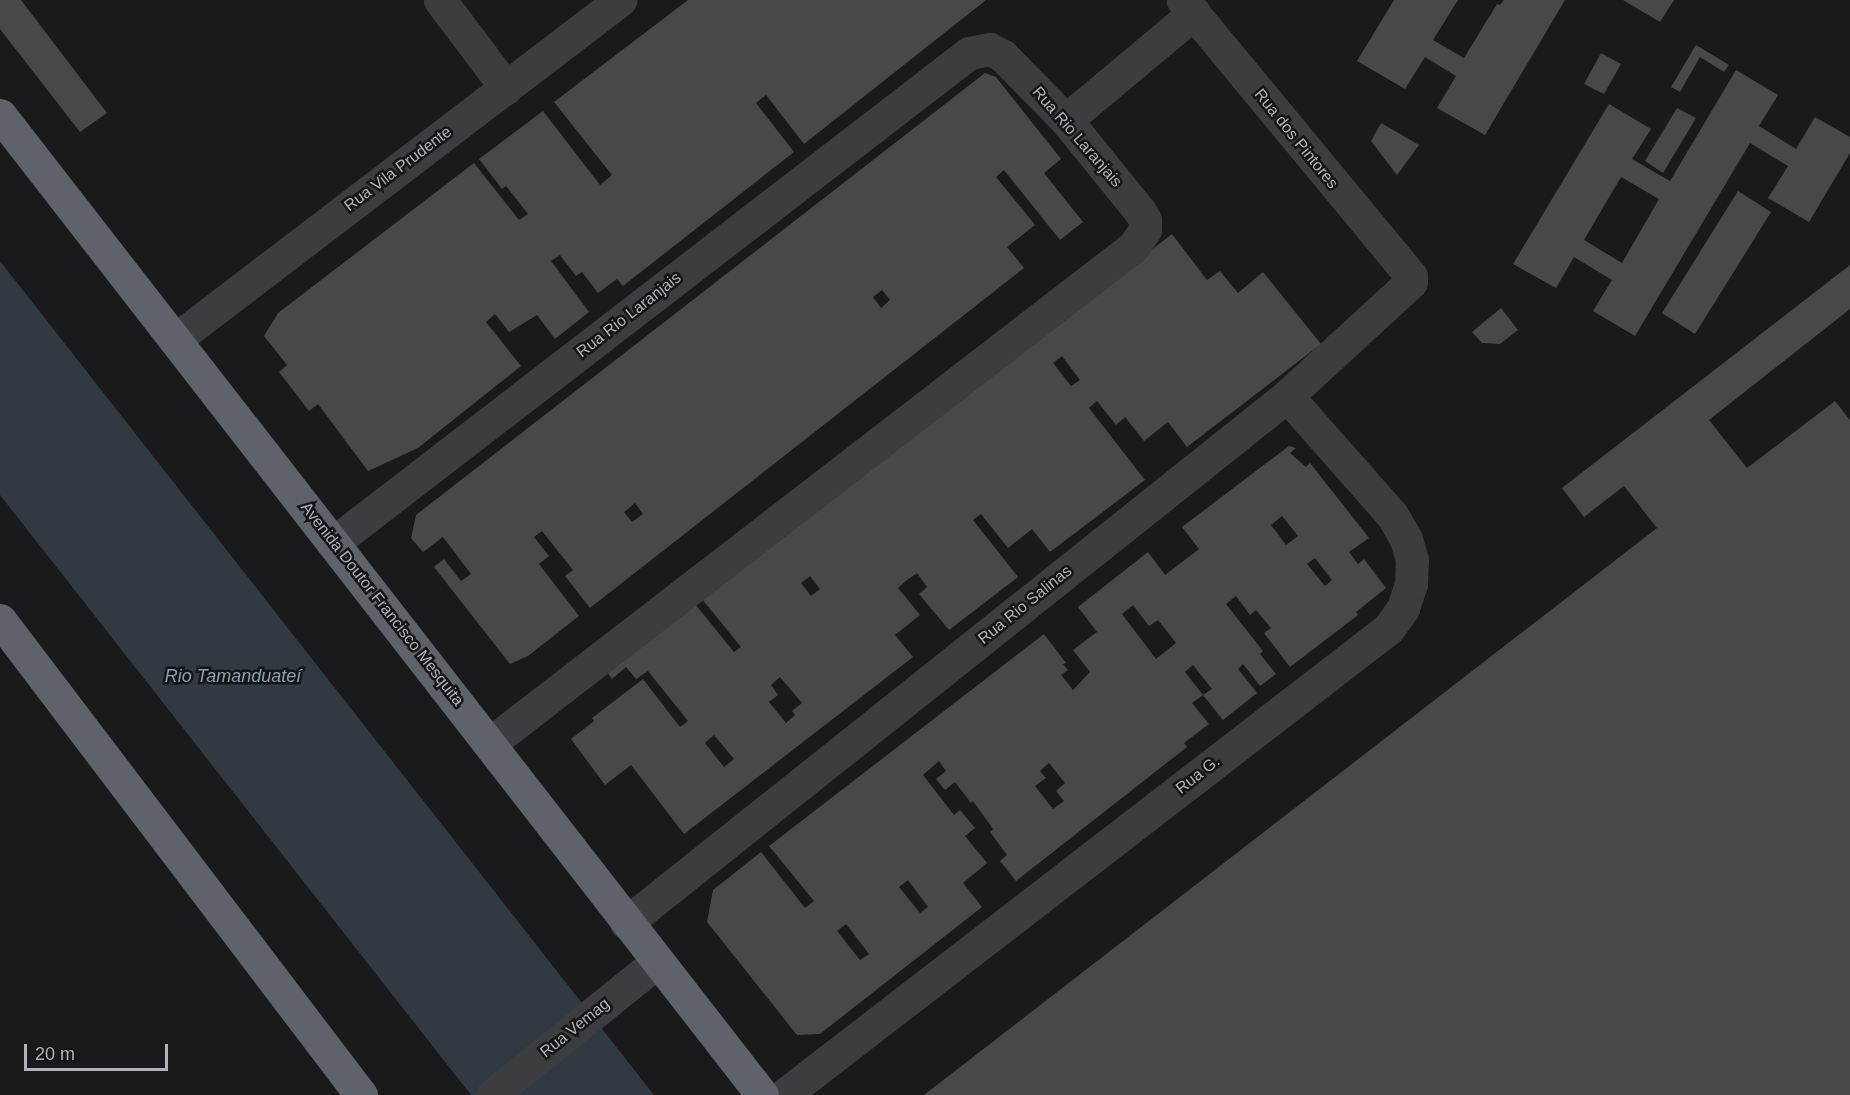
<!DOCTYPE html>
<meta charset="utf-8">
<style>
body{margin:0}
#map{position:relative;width:1850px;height:1095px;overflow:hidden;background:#1a1a1c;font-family:Arial,sans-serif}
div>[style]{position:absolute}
.water>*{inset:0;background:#303a40}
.building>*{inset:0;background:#47484c}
.minor>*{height:33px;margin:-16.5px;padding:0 16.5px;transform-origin:16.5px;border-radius:16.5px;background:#3b3d41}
.tertiary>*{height:33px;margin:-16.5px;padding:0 16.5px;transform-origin:16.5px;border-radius:16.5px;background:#3b3d41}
.trunk>*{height:33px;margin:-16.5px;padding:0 16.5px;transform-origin:16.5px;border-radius:16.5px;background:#606269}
span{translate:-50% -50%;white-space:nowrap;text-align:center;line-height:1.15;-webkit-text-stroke:5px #151517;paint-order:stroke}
.street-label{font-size:16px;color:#adb2bb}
.water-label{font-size:18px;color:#87a2b3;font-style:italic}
.scale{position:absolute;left:24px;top:1044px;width:144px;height:27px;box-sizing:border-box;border:3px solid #adb2bb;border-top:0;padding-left:8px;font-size:18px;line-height:21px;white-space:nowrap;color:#adb2bb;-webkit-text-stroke:4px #151517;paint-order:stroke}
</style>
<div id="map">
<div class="water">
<div style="clip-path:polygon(0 261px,654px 1095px,471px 1095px,0 495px)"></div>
</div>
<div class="building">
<div style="clip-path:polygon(0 0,21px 0,107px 113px,80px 132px,0 29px)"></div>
<div style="clip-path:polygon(688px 0,986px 0,804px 144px,766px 95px,756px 103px,794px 152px,623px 286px,617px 279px,598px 293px,582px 272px,576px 276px,560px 255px,551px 261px,589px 312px,555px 339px,537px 315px,509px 332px,495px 314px,486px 322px,521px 366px,418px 448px,368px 471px,318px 404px,309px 411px,279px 372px,287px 365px,264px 336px,278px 313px,474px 163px,519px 220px,528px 214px,506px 186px,502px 189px,479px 159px,543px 111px,600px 185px,612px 175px,554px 102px)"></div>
<div style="clip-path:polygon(1394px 0,1458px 0,1433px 40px,1464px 58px,1497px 4px,1500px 5px,1504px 0,1565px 0,1485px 135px,1437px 108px,1456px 76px,1425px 57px,1405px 89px,1357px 61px)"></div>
<div style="clip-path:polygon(1623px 0,1674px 0,1660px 22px)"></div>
<div style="clip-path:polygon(1696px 45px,1729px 65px,1724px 72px,1700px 57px,1680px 92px,1671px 87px)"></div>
<div style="clip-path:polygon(1601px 53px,1621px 64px,1604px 94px,1584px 84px)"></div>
<div style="clip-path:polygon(evenodd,1736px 70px,1778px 95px,1759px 126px,1796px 149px,1815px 117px,1850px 137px,1850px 153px,1809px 222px,1768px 198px,1788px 166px,1750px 143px,1635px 336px,1593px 311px,1612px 280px,1574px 257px,1556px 288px,1513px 264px,1609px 104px,1651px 129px,1632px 159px,1670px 181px,1736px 70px,1621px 177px,1659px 199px,1622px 263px,1584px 240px,1621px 177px)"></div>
<div style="clip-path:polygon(evenodd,985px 73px,996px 77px,1061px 159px,1044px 173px,1083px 222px,1060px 240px,1004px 170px,996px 177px,1035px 225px,1007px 247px,1024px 268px,590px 608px,565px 576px,573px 570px,542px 531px,534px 537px,549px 556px,539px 564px,579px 616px,528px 656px,510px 664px,434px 567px,444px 559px,461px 581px,471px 574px,443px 537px,423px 552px,411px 538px,416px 515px,985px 73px,882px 290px,890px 300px,881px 308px,873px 297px,882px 290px,985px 73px,635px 503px,643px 514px,632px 522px,624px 512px,635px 503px)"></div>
<div style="clip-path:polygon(1677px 108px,1696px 118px,1663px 173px,1645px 161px)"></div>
<div style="clip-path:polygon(1381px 123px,1419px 145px,1397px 175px,1371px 141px)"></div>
<div style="clip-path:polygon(1738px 191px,1771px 212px,1695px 334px,1662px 313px)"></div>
<div style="clip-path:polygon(evenodd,1172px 234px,1207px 280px,1220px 271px,1238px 293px,1263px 272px,1321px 344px,1187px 447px,1168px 422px,1144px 441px,1125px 417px,1116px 425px,1097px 401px,1089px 408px,1145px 480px,1050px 552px,1032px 529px,1008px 548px,981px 514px,973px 520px,1018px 577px,949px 630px,919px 594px,927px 587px,917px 573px,907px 580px,898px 588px,920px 615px,895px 635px,913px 657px,684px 834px,631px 765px,605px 785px,571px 739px,594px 721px,592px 718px,643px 679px,680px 727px,688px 721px,648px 671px,636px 679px,626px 667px,612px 679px,607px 672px,695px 604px,734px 652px,741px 647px,702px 599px,1172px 234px,1062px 356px,1080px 380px,1071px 386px,1053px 363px,1062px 356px,1172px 234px,810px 576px,820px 589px,811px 596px,801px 583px,810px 576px,1172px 234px,780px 677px,802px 703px,792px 711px,795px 715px,786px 723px,769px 702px,778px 695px,771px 685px,780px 677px,1172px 234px,714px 735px,734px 759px,724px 767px,705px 743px,714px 735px)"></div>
<div style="clip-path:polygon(1850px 265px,1850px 309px,1709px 420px,1747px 468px,1835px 401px,1850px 420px,1850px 1095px,924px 1095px,1657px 528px,1624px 486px,1584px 517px,1562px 488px)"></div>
<div style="clip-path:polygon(1501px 308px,1518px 330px,1500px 344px,1482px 343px,1472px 332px)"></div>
<div style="clip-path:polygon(evenodd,1289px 446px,1296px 448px,1290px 453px,1306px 467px,1310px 463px,1369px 538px,1349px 552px,1358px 564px,1364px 559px,1386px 588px,1356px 612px,1358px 615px,1290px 667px,1264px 633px,1271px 628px,1256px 610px,1250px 615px,1236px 596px,1226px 604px,1263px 651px,1260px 654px,1276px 674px,1260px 686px,1243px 664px,1238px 669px,1257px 693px,1223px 720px,1203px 695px,1212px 689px,1193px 665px,1185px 672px,1203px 695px,1192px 703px,1209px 724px,1184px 743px,1187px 747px,1016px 881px,1000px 861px,1007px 855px,990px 832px,993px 829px,973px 801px,971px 803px,955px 782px,945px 790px,936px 779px,946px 771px,939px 761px,923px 775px,954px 815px,960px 810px,975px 828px,965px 836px,987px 863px,963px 883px,982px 907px,820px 1034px,797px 1035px,707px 922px,713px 890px,761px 852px,805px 908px,814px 901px,769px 846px,1044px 634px,1066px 663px,1063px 664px,1068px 670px,1061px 675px,1073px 690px,1090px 672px,1073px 650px,1097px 632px,1078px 607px,1148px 552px,1165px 575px,1199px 549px,1182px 527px,1289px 446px,1282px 516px,1298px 536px,1286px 545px,1271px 525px,1282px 516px,1289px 446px,1315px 558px,1332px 580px,1325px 586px,1307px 564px,1315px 558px,1289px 446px,1133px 605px,1149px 626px,1158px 620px,1176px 643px,1156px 659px,1122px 614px,1133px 605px,1289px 446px,1049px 763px,1065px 783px,1056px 791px,1064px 801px,1053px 809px,1035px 786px,1046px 778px,1040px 771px,1049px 763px,1289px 446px,908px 880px,928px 907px,920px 913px,899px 887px,908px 880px,1289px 446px,846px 924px,869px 954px,860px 960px,837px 931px,846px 924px)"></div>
</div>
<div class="minor">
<div style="left:440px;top:0;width:110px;rotate:53.1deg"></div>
<div style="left:1066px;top:120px;width:167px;rotate:-39.9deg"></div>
<div style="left:176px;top:339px;width:559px;rotate:-37.36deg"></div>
<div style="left:333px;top:543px;width:803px;rotate:-37.61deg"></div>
<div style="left:969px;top:53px;width:21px;rotate:-11deg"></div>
<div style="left:990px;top:49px;width:15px;rotate:28deg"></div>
<div style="left:1003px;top:56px;width:90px;rotate:45.5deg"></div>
<div style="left:1066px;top:120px;width:116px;rotate:51deg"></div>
<div style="left:1139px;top:210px;width:12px;rotate:59deg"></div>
<div style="left:1145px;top:220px;width:10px;rotate:90deg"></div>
<div style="left:1145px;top:230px;width:21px;rotate:125deg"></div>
<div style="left:1133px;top:247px;width:812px;rotate:142.35deg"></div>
<div style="left:626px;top:923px;width:845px;rotate:-38.56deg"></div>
<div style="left:1287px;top:396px;width:168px;rotate:-42.6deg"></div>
<div style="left:1411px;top:282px;width:6px;rotate:-90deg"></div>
<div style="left:1411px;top:276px;width:358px;rotate:-129.6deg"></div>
<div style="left:784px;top:1095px;width:763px;rotate:-37.65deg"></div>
<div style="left:1388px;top:629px;width:26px;rotate:-54deg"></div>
<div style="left:1403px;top:608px;width:25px;rotate:-72deg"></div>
<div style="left:1411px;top:584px;width:24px;rotate:-88deg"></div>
<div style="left:1412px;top:560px;width:22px;rotate:-106deg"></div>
<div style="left:1406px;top:539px;width:28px;rotate:-120deg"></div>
<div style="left:1392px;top:515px;width:159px;rotate:-131.4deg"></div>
</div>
<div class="tertiary">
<div style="left:492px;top:1095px;width:212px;rotate:-38.9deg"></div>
</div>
<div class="trunk">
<div style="left:0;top:115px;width:1241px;rotate:52.13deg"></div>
<div style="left:0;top:620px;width:597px;rotate:52.77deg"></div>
</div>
<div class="street-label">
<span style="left:1077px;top:137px;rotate:49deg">Rua Rio Laranjais</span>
<span style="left:1296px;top:139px;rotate:51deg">Rua dos Pintores</span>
<span style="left:398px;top:169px;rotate:-37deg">Rua Vila Prudente</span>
<span style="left:629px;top:315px;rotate:-38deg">Rua Rio Laranjais</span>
<span style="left:382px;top:604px;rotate:52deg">Avenida Doutor Francisco Mesquita</span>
<span style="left:1025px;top:605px;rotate:-39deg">Rua Rio Salinas</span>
<span style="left:1198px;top:775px;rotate:-38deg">Rua G.</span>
<span style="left:575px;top:1028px;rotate:-39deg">Rua Vemag</span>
</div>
<div class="water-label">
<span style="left:233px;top:676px">Rio Tamanduateí</span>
</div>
<div class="scale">20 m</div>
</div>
